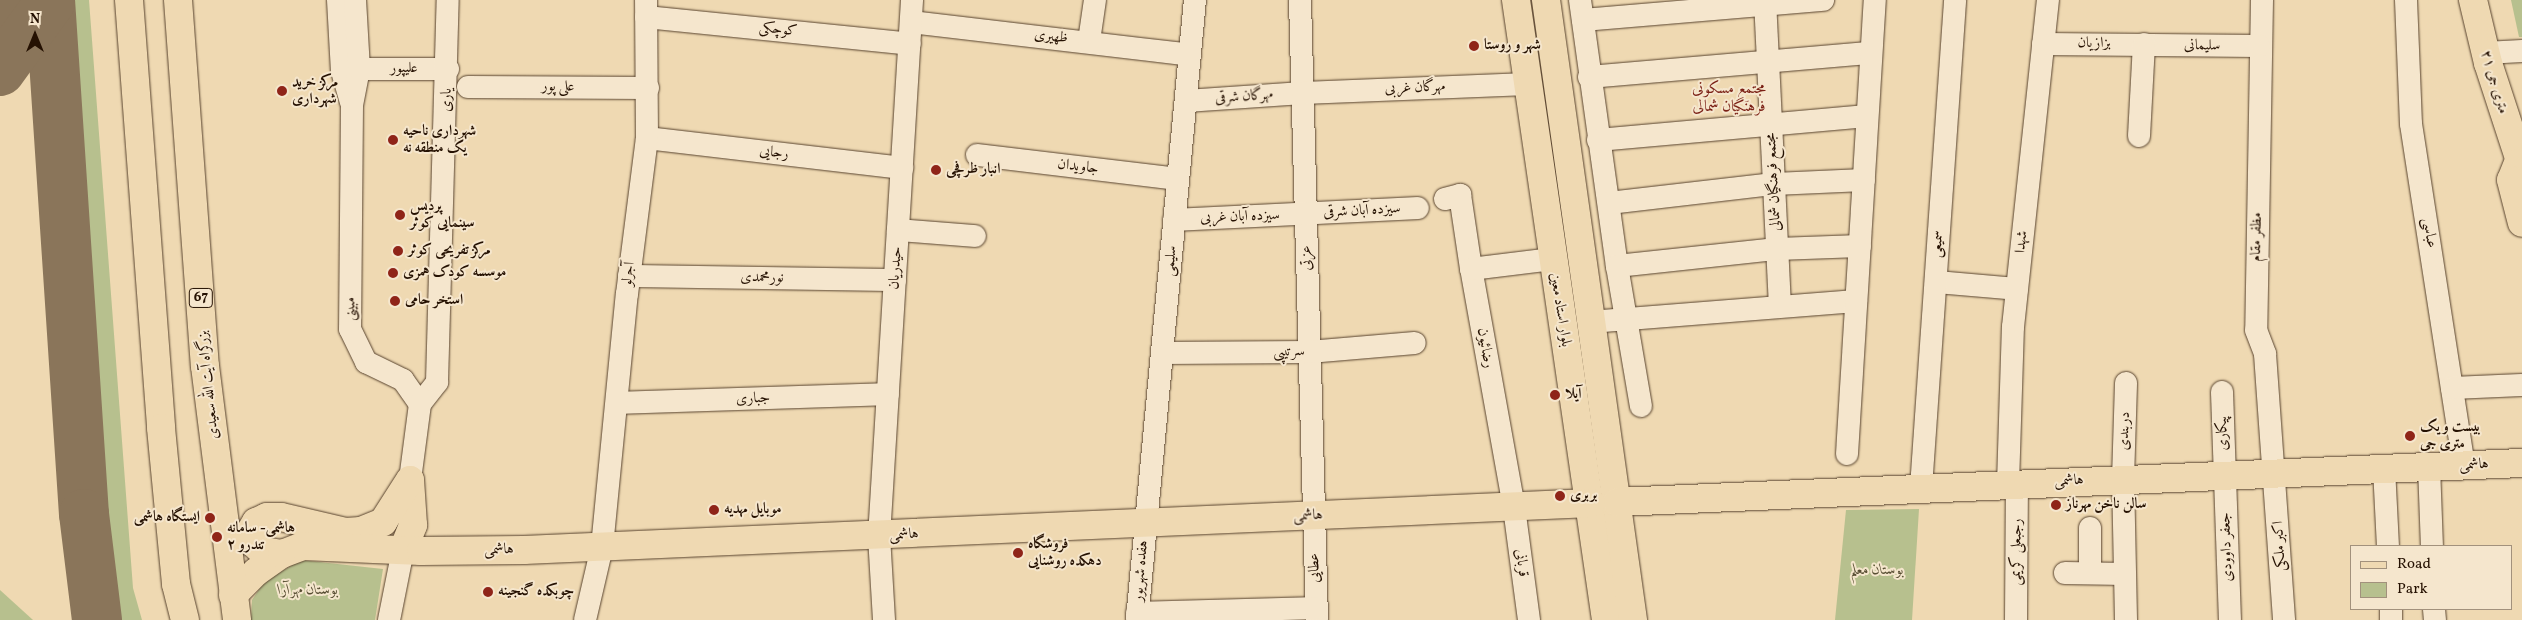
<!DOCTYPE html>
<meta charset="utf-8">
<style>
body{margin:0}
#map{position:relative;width:2522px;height:620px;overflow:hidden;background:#efd9b2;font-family:Vollkorn,Amiri,serif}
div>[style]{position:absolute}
.green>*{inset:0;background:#b7c08e}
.taxiway>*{height:50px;margin:-25px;padding:0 25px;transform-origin:25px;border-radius:25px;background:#8a755a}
.roads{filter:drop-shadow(0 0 1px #58432e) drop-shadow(0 0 1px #58432e)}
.minor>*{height:22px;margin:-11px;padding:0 11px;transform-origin:11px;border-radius:11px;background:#f5e6cd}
.major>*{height:28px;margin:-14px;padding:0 14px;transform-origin:14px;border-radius:14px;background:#efd9b2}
.highway>*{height:28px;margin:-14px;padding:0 14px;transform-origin:14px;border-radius:14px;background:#efd9b2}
.dots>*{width:14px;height:14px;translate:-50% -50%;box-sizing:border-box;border:2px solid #f5e6cd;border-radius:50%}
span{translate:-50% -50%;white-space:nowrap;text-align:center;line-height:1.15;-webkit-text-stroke:4px #f5e6cd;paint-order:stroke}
.shield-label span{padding:1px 4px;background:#f5e6cd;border:1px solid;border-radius:4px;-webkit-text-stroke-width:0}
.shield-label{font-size:14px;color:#251102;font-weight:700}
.street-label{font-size:15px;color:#251102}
.poi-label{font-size:15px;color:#251102;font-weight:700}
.left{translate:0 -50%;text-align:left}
.right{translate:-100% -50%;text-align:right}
.park-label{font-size:15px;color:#584e33;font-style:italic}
.neighbourhood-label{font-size:16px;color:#7a1f14}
.legend{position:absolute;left:2350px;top:545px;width:162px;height:65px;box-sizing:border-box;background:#f5e6cd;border:1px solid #a2917c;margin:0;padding:6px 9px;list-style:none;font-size:15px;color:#251102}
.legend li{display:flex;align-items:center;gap:10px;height:25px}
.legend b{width:25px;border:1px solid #a2917c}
.north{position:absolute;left:10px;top:10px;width:50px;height:50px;-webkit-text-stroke:4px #f5e6cd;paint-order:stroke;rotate:0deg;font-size:14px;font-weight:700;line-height:20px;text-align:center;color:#251102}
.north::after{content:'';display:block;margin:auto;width:18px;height:22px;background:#251102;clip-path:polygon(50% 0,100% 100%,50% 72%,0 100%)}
</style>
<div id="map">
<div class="green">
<div style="clip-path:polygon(62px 0,89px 0,133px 588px,142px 620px,109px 620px,107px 615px,85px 413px)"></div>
<div style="clip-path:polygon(2511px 0,2522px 0,2522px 37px,2519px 37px)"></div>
<div style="clip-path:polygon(1919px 509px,1912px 620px,1835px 620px,1846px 510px)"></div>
<div style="clip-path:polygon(301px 560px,383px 569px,375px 620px,251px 620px,252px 600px,268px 576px,272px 577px)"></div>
<div style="clip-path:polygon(0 590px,33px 620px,0 620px)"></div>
</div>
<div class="taxiway">
<div style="left:50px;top:0;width:515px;rotate:86.22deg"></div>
<div style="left:84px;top:514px;width:107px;rotate:83deg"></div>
<div style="left:0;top:3px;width:50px;rotate:-1.1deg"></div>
<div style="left:0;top:71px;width:85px;rotate:-54.1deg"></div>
</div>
<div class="roads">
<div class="minor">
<div style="left:338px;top:0;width:71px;rotate:86.8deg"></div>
<div style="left:342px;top:71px;width:32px;rotate:74deg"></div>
<div style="left:355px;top:0;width:69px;rotate:86.7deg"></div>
<div style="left:359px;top:69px;width:37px;rotate:101deg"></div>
<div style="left:352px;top:105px;width:224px;rotate:90.5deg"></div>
<div style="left:350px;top:329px;width:37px;rotate:64deg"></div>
<div style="left:366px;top:362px;width:41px;rotate:25.9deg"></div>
<div style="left:403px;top:380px;width:29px;rotate:55deg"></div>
<div style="left:420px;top:404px;width:77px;rotate:97.5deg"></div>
<div style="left:1300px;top:0;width:620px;rotate:88.43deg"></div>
<div style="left:1580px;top:0;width:269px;rotate:82.1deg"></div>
<div style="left:1617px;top:266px;width:142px;rotate:80.3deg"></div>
<div style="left:1765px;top:0;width:305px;rotate:87.2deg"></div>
<div style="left:2262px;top:0;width:330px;rotate:91deg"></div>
<div style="left:2256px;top:330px;width:26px;rotate:69deg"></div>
<div style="left:2265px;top:354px;width:267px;rotate:85.9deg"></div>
<div style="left:2406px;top:0;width:124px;rotate:87.7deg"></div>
<div style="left:2411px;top:124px;width:345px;rotate:81.2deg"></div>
<div style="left:646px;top:17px;width:265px;rotate:5.8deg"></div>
<div style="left:1583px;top:20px;width:241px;rotate:-4.8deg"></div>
<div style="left:911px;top:22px;width:281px;rotate:6.7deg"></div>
<div style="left:1089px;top:41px;width:41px;rotate:-81.7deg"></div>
<div style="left:2043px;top:44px;width:216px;rotate:0.5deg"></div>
<div style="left:2485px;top:53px;width:37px;rotate:-3deg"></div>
<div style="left:359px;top:69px;width:89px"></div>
<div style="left:1589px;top:77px;width:283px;rotate:-4.9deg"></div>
<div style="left:468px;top:87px;width:180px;rotate:0.3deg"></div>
<div style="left:1186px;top:101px;width:117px;rotate:-3.9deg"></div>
<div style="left:1303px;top:93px;width:225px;rotate:-2.3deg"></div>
<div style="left:2139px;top:136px;width:92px;rotate:-86.9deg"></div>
<div style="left:647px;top:138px;width:257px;rotate:6.7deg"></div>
<div style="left:1598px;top:140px;width:270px;rotate:-5.1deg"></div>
<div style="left:977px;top:155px;width:202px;rotate:6.8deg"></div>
<div style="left:1445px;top:199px;width:16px;rotate:-15deg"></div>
<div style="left:1460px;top:195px;width:75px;rotate:81.5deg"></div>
<div style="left:1609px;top:203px;width:166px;rotate:-6.6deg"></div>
<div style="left:1774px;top:184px;width:90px;rotate:-2.5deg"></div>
<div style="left:1174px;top:220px;width:244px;rotate:-2.8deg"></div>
<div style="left:898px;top:230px;width:77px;rotate:4.5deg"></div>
<div style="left:1617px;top:266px;width:161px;rotate:-6.1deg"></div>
<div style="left:1777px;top:249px;width:83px;rotate:-2.1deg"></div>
<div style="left:629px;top:276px;width:266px;rotate:0.9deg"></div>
<div style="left:1936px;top:282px;width:81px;rotate:4.9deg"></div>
<div style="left:1590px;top:322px;width:267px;rotate:-4.5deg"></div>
<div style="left:1162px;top:353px;width:147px;rotate:-0.4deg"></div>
<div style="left:1309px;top:352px;width:106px;rotate:-4.9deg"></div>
<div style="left:2452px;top:388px;width:70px;rotate:-2.5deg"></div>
<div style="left:2222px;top:392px;width:228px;rotate:88deg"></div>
<div style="left:618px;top:403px;width:270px;rotate:-1.9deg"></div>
<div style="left:420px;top:404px;width:28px;rotate:-52deg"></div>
<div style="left:437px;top:382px;width:382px;rotate:-88.4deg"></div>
<div style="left:1847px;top:454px;width:455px;rotate:-86.5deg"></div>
<div style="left:2429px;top:466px;width:80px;rotate:87.9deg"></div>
<div style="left:2384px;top:468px;width:78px;rotate:87.1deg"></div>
<div style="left:2008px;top:484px;width:157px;rotate:-88.2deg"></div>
<div style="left:2013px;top:327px;width:329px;rotate:-83.9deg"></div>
<div style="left:1921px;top:488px;width:489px;rotate:-86deg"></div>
<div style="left:2090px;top:528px;width:45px;rotate:90deg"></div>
<div style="left:2065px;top:573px;width:60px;rotate:1deg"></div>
<div style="left:2391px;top:609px;width:11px;rotate:90deg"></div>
<div style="left:2434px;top:609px;width:11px;rotate:85deg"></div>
<div style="left:1137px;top:613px;width:180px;rotate:-1.6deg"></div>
<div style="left:389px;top:620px;width:71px;rotate:-78.7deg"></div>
<div style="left:585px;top:620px;width:75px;rotate:-76.9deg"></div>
<div style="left:602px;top:547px;width:254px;rotate:-84.4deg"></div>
<div style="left:627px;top:294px;width:157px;rotate:-82.7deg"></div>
<div style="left:647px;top:138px;width:138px;rotate:-90.4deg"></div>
<div style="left:884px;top:620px;width:83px;rotate:-93.4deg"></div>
<div style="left:879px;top:537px;width:538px;rotate:-86.48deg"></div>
<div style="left:1137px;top:620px;width:623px;rotate:-84.66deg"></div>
<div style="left:1529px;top:620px;width:114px;rotate:-97.6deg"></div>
<div style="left:1514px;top:507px;width:242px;rotate:-100.2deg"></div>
<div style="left:1471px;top:269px;width:82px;rotate:-7deg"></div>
<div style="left:2016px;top:620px;width:137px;rotate:-89.6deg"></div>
<div style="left:2126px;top:620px;width:141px;rotate:-91.2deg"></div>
<div style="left:2123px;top:479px;width:96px;rotate:-88.2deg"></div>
</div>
<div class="major">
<div style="left:1516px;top:0;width:626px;rotate:81.74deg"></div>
<div style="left:1546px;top:0;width:626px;rotate:82.01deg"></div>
<div style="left:2473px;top:0;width:65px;rotate:76.6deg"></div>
<div style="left:2488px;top:63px;width:109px;rotate:71.9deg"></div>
<div style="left:2518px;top:163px;width:18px;rotate:112deg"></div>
<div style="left:2511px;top:180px;width:44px;rotate:75.7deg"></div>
<div style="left:1617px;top:502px;width:906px;rotate:-2.47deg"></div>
<div style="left:403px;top:550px;width:27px;rotate:-68deg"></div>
<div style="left:413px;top:525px;width:45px;rotate:-93.8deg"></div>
<div style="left:282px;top:554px;width:20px;rotate:-171deg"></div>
<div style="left:262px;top:551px;width:12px;rotate:-138deg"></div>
<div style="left:253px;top:543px;width:11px;rotate:-105deg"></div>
<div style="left:250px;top:532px;width:12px;rotate:-59deg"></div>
<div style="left:256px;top:522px;width:12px;rotate:-24deg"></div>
<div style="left:267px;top:517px;width:14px"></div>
<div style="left:281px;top:517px;width:67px;rotate:13deg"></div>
<div style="left:346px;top:532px;width:15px;rotate:-4deg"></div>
<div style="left:361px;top:531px;width:24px;rotate:-22deg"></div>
<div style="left:383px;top:522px;width:50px;rotate:-57.3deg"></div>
<div style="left:233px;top:595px;width:33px;rotate:-45deg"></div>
<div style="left:256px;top:572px;width:32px;rotate:-35deg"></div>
<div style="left:282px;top:554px;width:22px;rotate:-21deg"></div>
<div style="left:303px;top:546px;width:118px;rotate:2.4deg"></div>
<div style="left:421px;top:551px;width:103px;rotate:-0.6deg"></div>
<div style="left:524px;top:550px;width:1068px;rotate:-2.52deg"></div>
</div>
<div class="highway">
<div style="left:129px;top:0;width:429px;rotate:85.7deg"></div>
<div style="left:161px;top:428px;width:157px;rotate:84.5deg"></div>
<div style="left:176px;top:584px;width:37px;rotate:76deg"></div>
<div style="left:178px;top:0;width:367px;rotate:85.8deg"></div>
<div style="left:205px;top:366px;width:256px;rotate:82.8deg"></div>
</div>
</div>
<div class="dots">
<div style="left:1474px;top:46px;background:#8f2418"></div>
<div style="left:282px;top:91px;background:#8f2418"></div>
<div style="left:393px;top:140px;background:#8f2418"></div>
<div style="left:936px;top:170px;background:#8f2418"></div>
<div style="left:400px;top:215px;background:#8f2418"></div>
<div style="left:398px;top:251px;background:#8f2418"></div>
<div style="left:393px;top:273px;background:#8f2418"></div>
<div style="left:395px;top:301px;background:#8f2418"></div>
<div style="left:1555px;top:395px;background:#8f2418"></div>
<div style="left:2410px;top:436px;background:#8f2418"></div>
<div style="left:1560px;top:496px;background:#8f2418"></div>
<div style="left:2056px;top:505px;background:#8f2418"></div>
<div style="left:714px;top:510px;background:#8f2418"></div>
<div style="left:210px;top:518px;background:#8f2418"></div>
<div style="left:217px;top:537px;background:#8f2418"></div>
<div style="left:1018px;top:553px;background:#8f2418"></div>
<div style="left:488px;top:592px;background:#8f2418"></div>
</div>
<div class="shield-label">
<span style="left:201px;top:298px">67</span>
</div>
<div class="street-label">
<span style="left:778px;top:30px;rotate:6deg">کوچکی</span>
<span style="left:1051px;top:37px;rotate:6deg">ظهیری</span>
<span style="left:2094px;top:44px">بزازیان</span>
<span style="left:2202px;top:46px;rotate:1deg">سلیمانی</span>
<span style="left:404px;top:69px">علیپور</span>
<span style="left:2494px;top:82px;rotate:74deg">۲۱ متری جی</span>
<span style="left:558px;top:87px;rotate:1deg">علی پور</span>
<span style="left:1415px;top:88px;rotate:-2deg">مهرگان غربی</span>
<span style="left:1244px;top:97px;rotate:-4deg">مهرگان شرقی</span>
<span style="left:447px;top:100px;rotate:-88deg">یاری</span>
<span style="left:774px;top:153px;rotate:7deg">رجایی</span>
<span style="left:1078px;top:167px;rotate:7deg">جاویدان</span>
<span style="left:1774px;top:182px;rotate:-93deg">مجتمع فرهنگیان شمالی</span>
<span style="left:1362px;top:211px;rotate:-3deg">سیزده آبان شرقی</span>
<span style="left:1240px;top:217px;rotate:-2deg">سیزده آبان غربی</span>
<span style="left:2429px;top:233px;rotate:81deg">عباسی</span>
<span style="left:2257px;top:237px;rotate:-89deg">مظفر مقام</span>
<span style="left:2022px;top:242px;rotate:-84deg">شهدا</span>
<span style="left:1938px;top:244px;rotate:-86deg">سمیعی</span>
<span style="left:1307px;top:258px;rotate:-91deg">عزتی</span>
<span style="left:1171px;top:261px;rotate:-85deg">سلیمی</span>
<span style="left:896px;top:268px;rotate:-86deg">حیدریان</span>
<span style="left:629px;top:274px;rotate:-83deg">آجرلو</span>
<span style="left:762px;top:278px;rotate:1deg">نورمحمدی</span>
<span style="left:351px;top:309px;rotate:-90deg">مبینی</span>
<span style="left:1560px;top:310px;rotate:81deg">بلوار استاد معین</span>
<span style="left:1485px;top:348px;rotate:80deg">رضائیون</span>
<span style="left:1289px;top:352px;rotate:-1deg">سرتیپی</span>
<span style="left:209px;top:385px;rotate:-96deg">بزرگراه آیت الله سعیدی</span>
<span style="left:753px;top:399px;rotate:-2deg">جباری</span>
<span style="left:2125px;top:431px;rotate:-88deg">دربندی</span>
<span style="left:2223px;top:433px;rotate:-92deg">پیکاری</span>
<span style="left:2474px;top:465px;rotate:-2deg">هاشمی</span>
<span style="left:2069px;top:481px;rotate:-2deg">هاشمی</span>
<span style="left:1308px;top:516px;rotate:-2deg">هاشمی</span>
<span style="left:904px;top:535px;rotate:-3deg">هاشمی</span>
<span style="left:2280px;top:546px;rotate:-93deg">اکبر ملکی</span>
<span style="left:2227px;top:547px;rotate:-92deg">جعفر داوودی</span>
<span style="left:499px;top:550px;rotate:-1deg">هاشمی</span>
<span style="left:2017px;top:552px;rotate:-89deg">رجبعلی کریمی</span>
<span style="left:1521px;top:563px;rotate:82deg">قربانی</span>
<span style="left:1315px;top:568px;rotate:-92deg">عطایی</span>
<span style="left:1141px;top:571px;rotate:-85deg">هفده شهریور</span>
</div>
<div class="poi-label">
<span class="left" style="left:1484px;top:46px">شهر و روستا</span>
<span class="left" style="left:292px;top:91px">مرکز خرید<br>شهرداری</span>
<span class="left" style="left:403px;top:140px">شهرداری ناحیه<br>یک منطقه نه</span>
<span class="left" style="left:946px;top:170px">انبار ظرفچی</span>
<span class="left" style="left:410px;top:215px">پردیس<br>سینمایی کوثر</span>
<span class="left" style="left:408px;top:251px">مرکز تفریحی کوثر</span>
<span class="left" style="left:403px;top:273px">موسسه کودک همزی</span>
<span class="left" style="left:405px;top:301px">استخر حامی</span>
<span class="left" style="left:1565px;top:395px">آیلا</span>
<span class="left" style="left:2420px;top:436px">بیست و یک<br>متری جی</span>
<span class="left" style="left:1570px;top:496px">بربری</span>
<span class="left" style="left:2066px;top:505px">سالن ناخن مهرناز</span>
<span class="left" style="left:724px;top:510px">موبایل مهدیه</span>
<span class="right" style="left:200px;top:518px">ایستگاه هاشمی</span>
<span class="left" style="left:227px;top:537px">هاشمی- سامانه<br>۲ تندرو</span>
<span class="left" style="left:1028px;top:553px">فروشگاه<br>دهکده روشنایی</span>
<span class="left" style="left:498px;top:592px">چوبکده گنجینه</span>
</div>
<div class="park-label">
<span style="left:1877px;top:571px">بوستان معلم</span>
<span style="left:308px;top:591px">بوستان مهرآرا</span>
</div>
<div class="neighbourhood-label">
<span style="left:1729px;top:98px">مجتمع مسکونی<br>فرهنگیان شمالی</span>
</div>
<ul class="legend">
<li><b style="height:6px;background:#efd9b2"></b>Road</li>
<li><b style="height:14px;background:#b7c08e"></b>Park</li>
</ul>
<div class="north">N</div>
</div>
